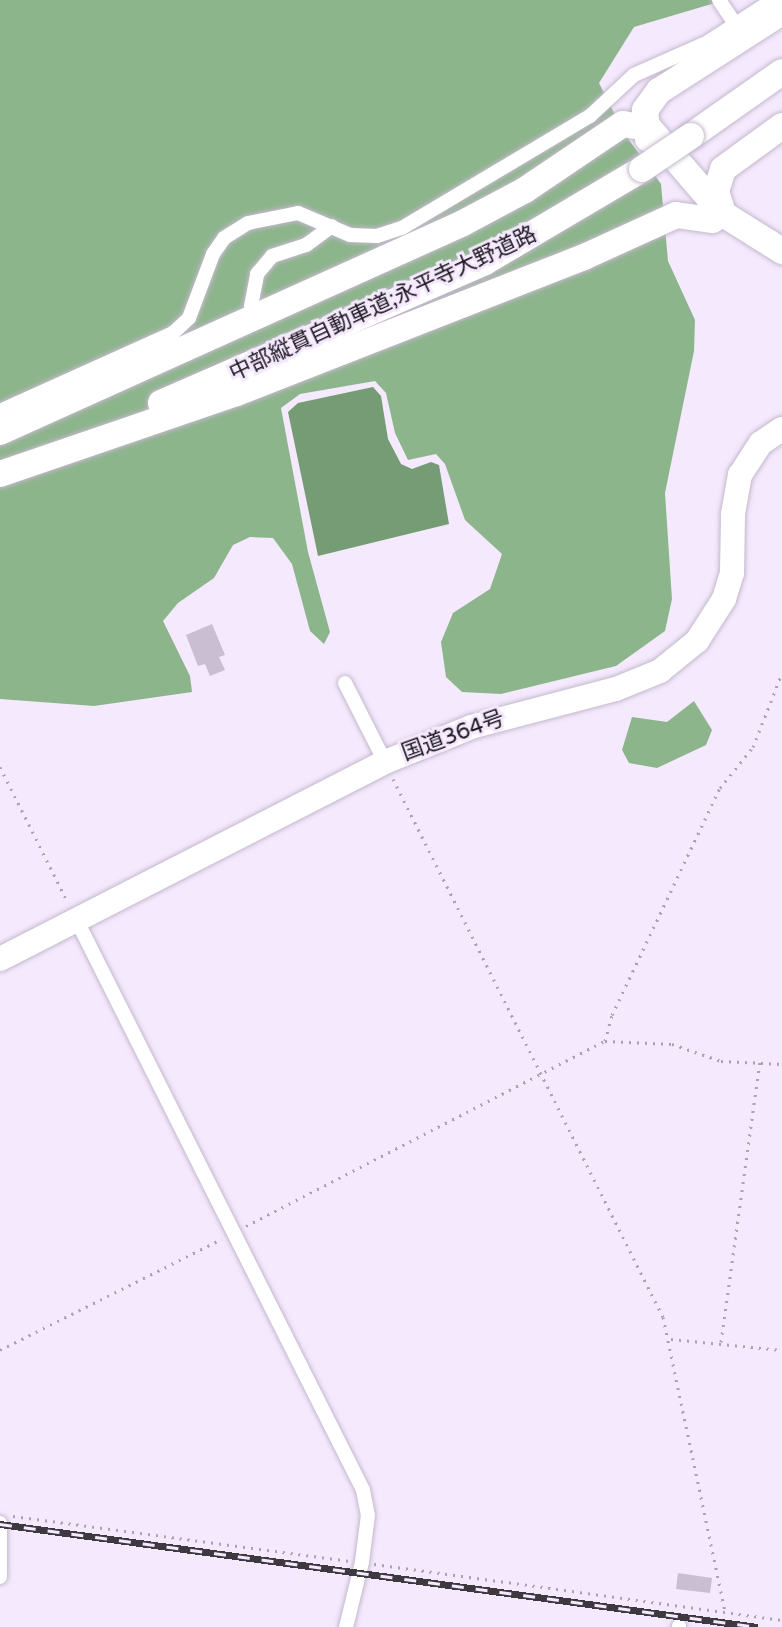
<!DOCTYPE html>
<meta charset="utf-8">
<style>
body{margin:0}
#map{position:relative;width:782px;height:1627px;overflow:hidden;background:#f5e9fe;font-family:"Varela Round","Noto Sans JP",sans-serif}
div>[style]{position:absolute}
.forest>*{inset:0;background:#8db58c}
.water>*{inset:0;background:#769c75}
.building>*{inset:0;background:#c9bed2}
.path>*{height:3px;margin-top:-1.5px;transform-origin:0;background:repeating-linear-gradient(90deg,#aca2b2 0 2px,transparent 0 8px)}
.roads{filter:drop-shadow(0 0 2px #c4b8cc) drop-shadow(0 0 2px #c4b8cc)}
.minor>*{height:14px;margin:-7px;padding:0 7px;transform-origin:7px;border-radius:7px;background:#fff}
.trunk>*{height:24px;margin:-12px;padding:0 12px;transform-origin:12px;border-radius:12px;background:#fff}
.motorway>*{height:26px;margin:-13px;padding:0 13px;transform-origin:13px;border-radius:13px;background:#fff}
.rail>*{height:7px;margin-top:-3.5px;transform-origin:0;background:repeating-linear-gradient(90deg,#f5e9fe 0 12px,#3e3841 0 24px);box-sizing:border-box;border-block:2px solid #3e3841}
.bridges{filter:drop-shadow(0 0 2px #c4b8cc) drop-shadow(0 0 2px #c4b8cc)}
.motorway-bridge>*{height:26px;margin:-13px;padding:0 13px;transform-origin:13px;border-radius:13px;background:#fff}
span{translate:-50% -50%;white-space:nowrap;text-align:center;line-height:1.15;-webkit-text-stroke:6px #f5e9fe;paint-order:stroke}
.street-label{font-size:22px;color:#1c171e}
</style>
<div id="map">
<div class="forest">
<div style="clip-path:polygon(0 0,725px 0,634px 27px,599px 83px,624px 133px,661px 184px,668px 261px,695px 320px,694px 351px,665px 493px,672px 599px,665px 631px,616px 666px,501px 694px,462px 692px,446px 677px,441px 642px,453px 613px,490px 589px,502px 554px,465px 520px,445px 464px,436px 454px,408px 460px,395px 433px,386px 393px,375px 381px,300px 394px,281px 408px,308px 552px,330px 632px,324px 644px,310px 631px,292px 564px,273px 538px,250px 537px,233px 545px,214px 578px,178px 603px,163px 621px,190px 676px,192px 692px,94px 706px,0 699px)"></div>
<div style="clip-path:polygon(694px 701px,712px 730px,706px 745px,657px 768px,629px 763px,622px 750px,632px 717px,667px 722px)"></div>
</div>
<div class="water">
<div style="clip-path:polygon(373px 387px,381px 396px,388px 439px,401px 464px,412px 469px,431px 462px,439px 465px,449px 524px,318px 556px,288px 412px,298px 403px)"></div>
</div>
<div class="building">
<div style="clip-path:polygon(212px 624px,225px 655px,219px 657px,225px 670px,210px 676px,205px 664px,198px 666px,186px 635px)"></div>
<div style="clip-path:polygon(678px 1573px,712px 1578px,710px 1593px,676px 1589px)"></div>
</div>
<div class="path">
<div style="left:0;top:767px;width:152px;rotate:63.4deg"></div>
<div style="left:393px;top:779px;width:602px;rotate:63.35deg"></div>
<div style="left:663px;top:1317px;width:301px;rotate:78.1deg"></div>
<div style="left:605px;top:1041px;width:27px;rotate:-75deg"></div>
<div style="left:612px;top:1015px;width:251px;rotate:-64.6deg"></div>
<div style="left:720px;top:788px;width:53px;rotate:-51.2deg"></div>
<div style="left:753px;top:747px;width:79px;rotate:-68.6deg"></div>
<div style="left:246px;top:1226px;width:404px;rotate:-27.3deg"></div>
<div style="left:605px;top:1041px;width:67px;rotate:2.6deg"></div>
<div style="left:672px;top:1044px;width:52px;rotate:19.1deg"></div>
<div style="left:721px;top:1061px;width:61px;rotate:2.8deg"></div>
<div style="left:671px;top:1339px;width:112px;rotate:5.7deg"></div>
<div style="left:721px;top:1342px;width:283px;rotate:-82.1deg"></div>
<div style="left:0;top:1350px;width:248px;rotate:-26.6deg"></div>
<div style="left:13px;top:1516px;width:340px;rotate:7.6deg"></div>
<div style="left:374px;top:1564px;width:412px;rotate:7.8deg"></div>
</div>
<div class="roads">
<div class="minor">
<div style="left:719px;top:0;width:29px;rotate:56deg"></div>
<div style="left:251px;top:306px;width:33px;rotate:-79deg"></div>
<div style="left:257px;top:274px;width:23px;rotate:-50deg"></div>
<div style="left:272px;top:256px;width:36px;rotate:-18deg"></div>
<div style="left:306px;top:245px;width:32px;rotate:-36deg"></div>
<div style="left:0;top:411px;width:190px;rotate:-24.3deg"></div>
<div style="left:173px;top:333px;width:22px;rotate:-43deg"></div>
<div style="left:189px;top:318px;width:68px;rotate:-69.4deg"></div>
<div style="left:213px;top:254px;width:19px;rotate:-55deg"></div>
<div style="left:224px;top:238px;width:28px;rotate:-32deg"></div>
<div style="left:248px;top:223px;width:51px;rotate:-11.3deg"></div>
<div style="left:298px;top:213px;width:56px;rotate:22.9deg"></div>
<div style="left:350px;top:235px;width:27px;rotate:2deg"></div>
<div style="left:377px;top:236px;width:26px;rotate:-18deg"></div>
<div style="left:402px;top:228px;width:219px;rotate:-30.8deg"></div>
<div style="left:590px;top:116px;width:60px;rotate:-43deg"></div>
<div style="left:634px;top:75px;width:81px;rotate:-24deg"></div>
<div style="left:708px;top:42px;width:77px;rotate:-32.9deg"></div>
<div style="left:345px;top:683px;width:89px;rotate:63.1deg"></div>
<div style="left:76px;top:919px;width:639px;rotate:63.31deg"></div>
<div style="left:363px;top:1490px;width:25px;rotate:79deg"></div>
<div style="left:368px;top:1515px;width:47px;rotate:97.3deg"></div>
<div style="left:362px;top:1562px;width:67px;rotate:103.8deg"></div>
<div style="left:0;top:1523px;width:54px;rotate:90deg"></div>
<div style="left:679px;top:1627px;width:1px;rotate:-90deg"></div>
</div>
<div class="trunk">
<div style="left:0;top:959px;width:432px;rotate:-27.1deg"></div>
<div style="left:385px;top:762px;width:93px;rotate:-22.1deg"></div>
<div style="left:471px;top:727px;width:150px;rotate:-14.7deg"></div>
<div style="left:616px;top:689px;width:48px;rotate:-22.2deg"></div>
<div style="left:660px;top:671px;width:48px;rotate:-39deg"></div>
<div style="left:697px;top:641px;width:50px;rotate:-57.3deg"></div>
<div style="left:724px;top:599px;width:27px;rotate:-73deg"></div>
<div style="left:732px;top:573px;width:59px;rotate:-89deg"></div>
<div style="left:733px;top:514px;width:40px;rotate:-80deg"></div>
<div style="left:740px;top:475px;width:38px;rotate:-57deg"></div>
<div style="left:761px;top:443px;width:25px;rotate:-34deg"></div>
</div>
<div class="motorway">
<div style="left:691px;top:136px;width:111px;rotate:-35.1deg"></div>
<div style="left:648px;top:139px;width:29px;rotate:-96deg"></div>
<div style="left:645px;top:110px;width:24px;rotate:-54deg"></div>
<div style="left:659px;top:91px;width:146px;rotate:-32.7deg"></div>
<div style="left:723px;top:213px;width:23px;rotate:-108deg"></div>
<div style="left:716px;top:191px;width:23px;rotate:-72deg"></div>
<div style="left:723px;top:169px;width:73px;rotate:-36.1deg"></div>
<div style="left:161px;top:403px;width:353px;rotate:-23.5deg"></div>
<div style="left:485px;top:262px;width:182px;rotate:-30.6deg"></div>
<div style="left:0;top:432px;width:508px;rotate:-24.29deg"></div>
<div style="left:463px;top:223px;width:70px;rotate:-28deg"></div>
<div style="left:525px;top:190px;width:118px;rotate:-34deg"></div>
<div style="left:623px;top:124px;width:26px;rotate:9deg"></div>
<div style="left:649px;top:128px;width:113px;rotate:49.3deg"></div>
<div style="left:723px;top:214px;width:70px;rotate:32.1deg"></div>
<div style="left:0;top:474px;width:250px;rotate:-18.9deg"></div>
<div style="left:237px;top:393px;width:373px;rotate:-21.4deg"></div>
<div style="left:584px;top:257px;width:101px;rotate:-24.5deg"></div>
<div style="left:676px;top:215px;width:37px;rotate:8deg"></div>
</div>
</div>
<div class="rail">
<div style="left:0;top:1524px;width:765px;rotate:7.74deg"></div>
</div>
<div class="bridges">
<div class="motorway-bridge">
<div style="left:642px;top:169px;width:59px;rotate:-34deg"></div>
</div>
</div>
<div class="street-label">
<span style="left:383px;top:304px;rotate:-25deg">中部縦貫自動車道;永平寺大野道路</span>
<span style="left:453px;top:736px;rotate:-20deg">国道364号</span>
</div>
</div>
